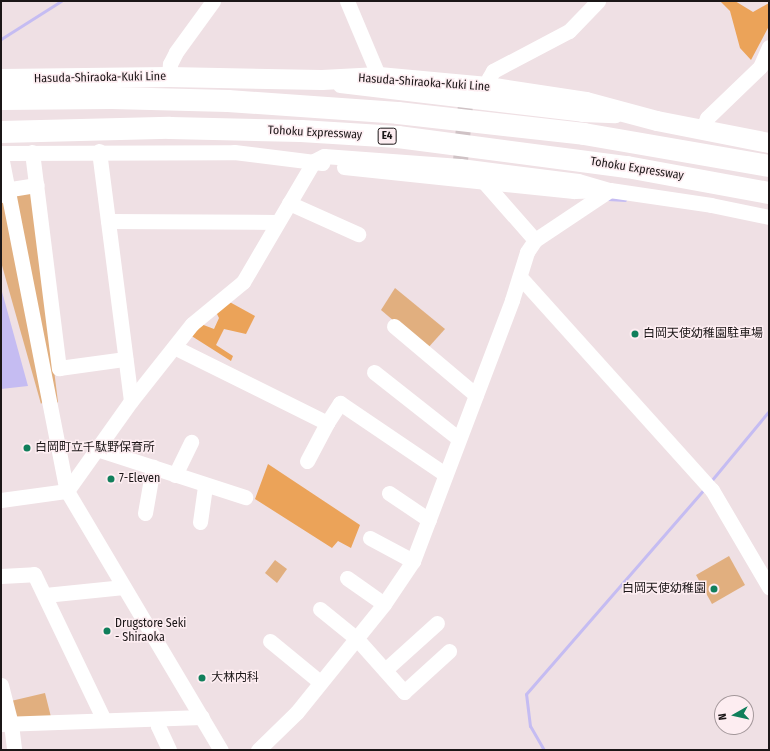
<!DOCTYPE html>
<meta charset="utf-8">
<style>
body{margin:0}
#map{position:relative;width:770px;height:751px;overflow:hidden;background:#efe0e4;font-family:"Fira Sans Condensed","Noto Sans JP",sans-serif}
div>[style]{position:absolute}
.green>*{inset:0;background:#e1af7f}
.forest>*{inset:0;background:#eba359}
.water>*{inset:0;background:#c5bcf2}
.stream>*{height:3px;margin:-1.5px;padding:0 1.5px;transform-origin:1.5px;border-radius:1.5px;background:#c5bcf2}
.minor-tunnel>*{height:15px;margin-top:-7.5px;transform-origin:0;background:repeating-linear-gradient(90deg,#cfc2c5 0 15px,transparent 0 23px)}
.minor>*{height:15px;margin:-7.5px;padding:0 7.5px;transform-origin:7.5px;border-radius:7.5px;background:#fff}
.major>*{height:20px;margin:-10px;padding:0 10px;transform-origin:10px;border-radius:10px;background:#fff}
.highway>*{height:22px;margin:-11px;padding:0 11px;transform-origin:11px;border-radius:11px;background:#fff}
.dots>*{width:11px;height:11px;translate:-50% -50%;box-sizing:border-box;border:2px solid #fdedf1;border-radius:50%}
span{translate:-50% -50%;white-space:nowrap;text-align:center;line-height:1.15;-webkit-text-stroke:3px #fdedf1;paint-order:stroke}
.shield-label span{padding:1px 3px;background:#fdedf1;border:1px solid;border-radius:3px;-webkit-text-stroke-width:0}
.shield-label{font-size:11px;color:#1b1617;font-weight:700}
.street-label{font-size:12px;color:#1b1617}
.poi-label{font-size:12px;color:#1b1617}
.left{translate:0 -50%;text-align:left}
.right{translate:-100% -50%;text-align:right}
.frame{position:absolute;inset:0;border:2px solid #1b1617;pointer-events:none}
.north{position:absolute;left:714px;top:695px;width:40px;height:40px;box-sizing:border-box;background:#fdedf1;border:1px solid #a3979a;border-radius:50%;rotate:262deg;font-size:11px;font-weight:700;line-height:16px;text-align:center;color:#1b1617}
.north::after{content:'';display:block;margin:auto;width:14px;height:18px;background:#107f5b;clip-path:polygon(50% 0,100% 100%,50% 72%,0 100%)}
</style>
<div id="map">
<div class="green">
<div style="clip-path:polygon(32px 193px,58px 402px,54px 406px,13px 194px)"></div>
<div style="clip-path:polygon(5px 200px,44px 400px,41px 404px,1px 262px,1px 202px)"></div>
<div style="clip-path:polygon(395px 288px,445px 329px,427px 349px,381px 310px)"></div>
<div style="clip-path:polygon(729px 556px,745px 585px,712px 604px,696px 575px)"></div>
<div style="clip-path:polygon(275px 560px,287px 569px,277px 583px,265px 573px)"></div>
<div style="clip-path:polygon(45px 693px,51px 717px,19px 718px,15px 716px,11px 701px)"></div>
</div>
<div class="forest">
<div style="clip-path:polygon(720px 1px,735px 1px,753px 12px,769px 3px,769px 26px,751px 60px,740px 48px,730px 11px)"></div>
<div style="clip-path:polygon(226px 300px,255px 316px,246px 334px,224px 329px,216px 345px,233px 356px,231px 361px,190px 335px,201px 324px,214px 329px,219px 318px,215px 310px)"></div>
<div style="clip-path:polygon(268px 464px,360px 525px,351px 548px,338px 541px,332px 548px,255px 499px)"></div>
</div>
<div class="water">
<div style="clip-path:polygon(1px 288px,28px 386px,1px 389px)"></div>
</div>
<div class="stream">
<div style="left:1px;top:39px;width:71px;rotate:-32.3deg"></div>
<div style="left:608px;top:199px;width:17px;rotate:3deg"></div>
<div style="left:711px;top:481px;width:91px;rotate:-50.4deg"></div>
<div style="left:544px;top:750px;width:28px;rotate:-120deg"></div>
<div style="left:530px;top:726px;width:32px;rotate:-97deg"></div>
<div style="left:526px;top:694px;width:273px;rotate:-49deg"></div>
</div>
<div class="minor-tunnel">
<div style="left:460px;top:166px;width:67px;rotate:-84.9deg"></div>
</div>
<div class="minor">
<div style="left:347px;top:1px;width:82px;rotate:67.2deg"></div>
<div style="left:169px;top:77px;width:13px;rotate:-86deg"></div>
<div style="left:170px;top:64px;width:13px;rotate:-63deg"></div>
<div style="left:176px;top:52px;width:63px;rotate:-54deg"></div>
<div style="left:340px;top:85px;width:244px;rotate:6.8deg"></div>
<div style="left:582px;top:114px;width:33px;rotate:2deg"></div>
<div style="left:488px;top:87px;width:9px;rotate:-84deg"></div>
<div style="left:489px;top:78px;width:8px;rotate:-60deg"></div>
<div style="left:493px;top:71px;width:86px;rotate:-27.8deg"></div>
<div style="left:569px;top:31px;width:42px;rotate:-46deg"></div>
<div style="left:702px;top:130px;width:13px;rotate:-67deg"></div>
<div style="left:707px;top:118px;width:74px;rotate:-43.9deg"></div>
<div style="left:760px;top:67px;width:22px;rotate:-66deg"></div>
<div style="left:99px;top:151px;width:252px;rotate:82.7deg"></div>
<div style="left:32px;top:152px;width:218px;rotate:82.9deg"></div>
<div style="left:59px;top:368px;width:67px;rotate:-7.8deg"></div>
<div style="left:1px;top:153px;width:233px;rotate:-0.2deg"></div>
<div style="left:234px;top:152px;width:89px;rotate:7.1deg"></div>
<div style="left:1px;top:156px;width:341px;rotate:78.9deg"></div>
<div style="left:67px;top:491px;width:301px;rotate:59.3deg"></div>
<div style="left:344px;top:167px;width:231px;rotate:6deg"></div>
<div style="left:574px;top:191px;width:23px;rotate:-2deg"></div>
<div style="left:484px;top:182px;width:77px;rotate:48.7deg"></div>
<div style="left:1px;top:195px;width:12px;rotate:-31deg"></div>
<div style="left:11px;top:189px;width:26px;rotate:-9deg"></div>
<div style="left:289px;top:203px;width:76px;rotate:24.2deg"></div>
<div style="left:108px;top:221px;width:169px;rotate:0.3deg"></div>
<div style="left:520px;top:277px;width:287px;rotate:48deg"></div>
<div style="left:712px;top:490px;width:113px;rotate:59.6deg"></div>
<div style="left:394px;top:326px;width:107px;rotate:40.1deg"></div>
<div style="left:174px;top:347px;width:171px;rotate:26.4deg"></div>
<div style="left:327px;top:423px;width:24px;rotate:-57deg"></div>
<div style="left:340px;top:403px;width:127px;rotate:34.1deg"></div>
<div style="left:374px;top:372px;width:108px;rotate:38.2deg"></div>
<div style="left:97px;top:449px;width:156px;rotate:18deg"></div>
<div style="left:307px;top:461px;width:43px;rotate:-62.2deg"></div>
<div style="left:175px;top:475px;width:37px;rotate:-64deg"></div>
<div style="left:389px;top:493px;width:48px;rotate:34deg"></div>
<div style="left:1px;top:500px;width:67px;rotate:-7.8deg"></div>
<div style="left:67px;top:491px;width:110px;rotate:-54.6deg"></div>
<div style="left:131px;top:401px;width:98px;rotate:-51.6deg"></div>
<div style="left:192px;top:324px;width:66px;rotate:-39.5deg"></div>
<div style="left:243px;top:282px;width:140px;rotate:-59.6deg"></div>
<div style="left:314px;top:161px;width:11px;rotate:-27deg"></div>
<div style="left:324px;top:156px;width:136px;rotate:4.2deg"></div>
<div style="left:460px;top:166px;width:119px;rotate:7.2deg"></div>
<div style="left:578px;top:181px;width:33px;rotate:16deg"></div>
<div style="left:610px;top:190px;width:102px;rotate:8.4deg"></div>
<div style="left:711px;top:205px;width:59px;rotate:11.7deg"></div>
<div style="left:145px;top:513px;width:47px;rotate:-80.1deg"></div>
<div style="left:200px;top:522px;width:37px;rotate:-82deg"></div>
<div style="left:370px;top:538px;width:49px;rotate:28.1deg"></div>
<div style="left:1px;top:576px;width:33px;rotate:-3deg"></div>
<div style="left:34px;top:574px;width:162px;rotate:64.4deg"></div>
<div style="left:347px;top:578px;width:45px;rotate:35.1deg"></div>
<div style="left:45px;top:595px;width:79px;rotate:-5.8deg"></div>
<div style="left:320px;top:609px;width:48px;rotate:39deg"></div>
<div style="left:357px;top:639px;width:71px;rotate:48.4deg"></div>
<div style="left:404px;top:692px;width:61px;rotate:-42.3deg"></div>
<div style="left:270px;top:641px;width:65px;rotate:39.4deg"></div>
<div style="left:385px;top:670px;width:70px;rotate:-42.1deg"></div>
<div style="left:1px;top:685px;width:40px;rotate:75.6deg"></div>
<div style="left:11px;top:724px;width:26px;rotate:83deg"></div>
<div style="left:158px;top:719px;width:7px;rotate:90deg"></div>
<div style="left:158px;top:726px;width:26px;rotate:65deg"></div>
<div style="left:1px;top:724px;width:201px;rotate:-2deg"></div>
<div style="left:258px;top:750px;width:54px;rotate:-44.3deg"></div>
<div style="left:297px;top:712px;width:139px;rotate:-51.1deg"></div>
<div style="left:384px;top:604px;width:52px;rotate:-56deg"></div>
<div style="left:413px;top:561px;width:279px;rotate:-69.2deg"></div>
<div style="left:512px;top:300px;width:50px;rotate:-72.6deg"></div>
<div style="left:527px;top:252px;width:14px;rotate:-56deg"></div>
<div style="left:535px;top:240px;width:90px;rotate:-33.7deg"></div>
</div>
<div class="major">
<div style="left:1px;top:79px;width:168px;rotate:-0.7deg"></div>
<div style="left:169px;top:77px;width:153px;rotate:1.1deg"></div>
<div style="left:322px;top:80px;width:57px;rotate:-3deg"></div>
<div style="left:379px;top:77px;width:109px;rotate:5.2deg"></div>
<div style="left:488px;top:87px;width:99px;rotate:8.7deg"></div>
<div style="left:586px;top:102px;width:73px;rotate:15deg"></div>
<div style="left:657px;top:121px;width:114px;rotate:11.1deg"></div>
</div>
<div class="highway">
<div style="left:1px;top:99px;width:111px;rotate:-0.5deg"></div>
<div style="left:112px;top:98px;width:116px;rotate:1.5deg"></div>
<div style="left:228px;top:101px;width:170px;rotate:4deg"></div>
<div style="left:398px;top:113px;width:187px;rotate:6.4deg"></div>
<div style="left:584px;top:134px;width:188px;rotate:9.8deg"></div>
<div style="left:1px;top:132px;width:169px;rotate:-1.4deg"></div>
<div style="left:170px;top:128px;width:131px;rotate:1.3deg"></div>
<div style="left:301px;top:131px;width:97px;rotate:3.5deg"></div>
<div style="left:398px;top:137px;width:231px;rotate:7.5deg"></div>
<div style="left:627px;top:167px;width:144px;rotate:10.4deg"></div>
</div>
<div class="dots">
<div style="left:635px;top:334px;background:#107f5b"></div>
<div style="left:27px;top:448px;background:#107f5b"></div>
<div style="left:111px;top:479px;background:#107f5b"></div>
<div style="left:714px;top:589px;background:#107f5b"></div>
<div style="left:107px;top:631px;background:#107f5b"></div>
<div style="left:202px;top:678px;background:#107f5b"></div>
</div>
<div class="shield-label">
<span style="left:387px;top:136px">E4</span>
</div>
<div class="street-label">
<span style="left:100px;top:78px;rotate:-1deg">Hasuda-Shiraoka-Kuki Line</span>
<span style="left:424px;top:83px;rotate:4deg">Hasuda-Shiraoka-Kuki Line</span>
<span style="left:315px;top:133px;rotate:3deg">Tohoku Expressway</span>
<span style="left:637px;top:169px;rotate:9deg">Tohoku Expressway</span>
</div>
<div class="poi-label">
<span class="left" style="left:643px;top:334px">白岡天使幼稚園駐車場</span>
<span class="left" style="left:35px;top:448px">白岡町立千駄野保育所</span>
<span class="left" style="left:119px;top:479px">7-Eleven</span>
<span class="right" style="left:706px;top:589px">白岡天使幼稚園</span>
<span class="left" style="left:115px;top:631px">Drugstore Seki<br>- Shiraoka</span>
<span class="left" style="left:211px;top:678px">大林内科</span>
</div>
<div class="frame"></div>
<div class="north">N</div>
</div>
